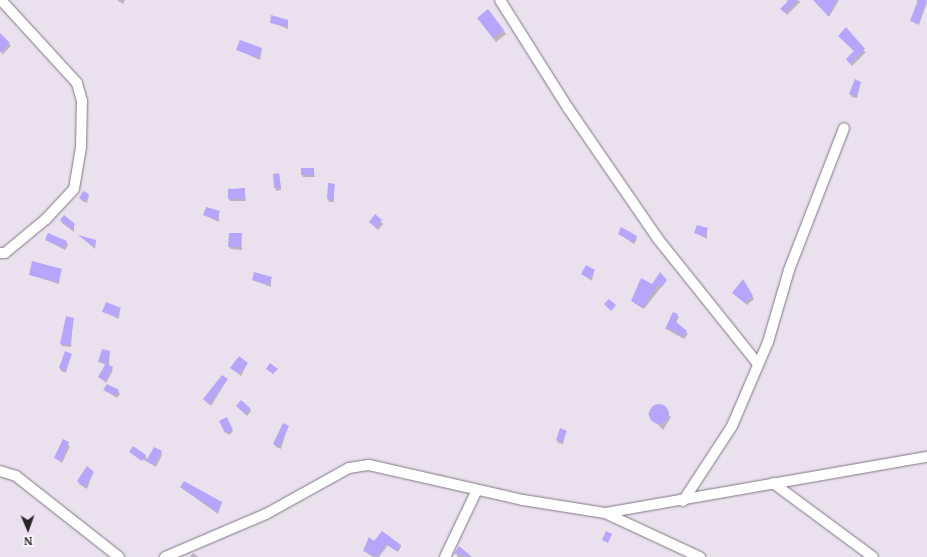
<!DOCTYPE html>
<style>
body{margin:0}
#map{position:relative;width:927px;height:557px;overflow:hidden;background:#eae1ee;font-family:Merriweather,serif}
div>[style]{position:absolute}
.shadow>*{inset:0;background:#0003}
.building>*{inset:0;background:#b7a5fb}
.round{border-radius:50%}
.roads{filter:drop-shadow(0 0 1px #7e7682) drop-shadow(0 0 1px #7e7682)}
.street>*{height:10px;margin:-5px;padding:0 5px;transform-origin:5px;border-radius:5px;background:#fff}
span{translate:-50% -50%;white-space:nowrap;text-align:center;line-height:1.15;-webkit-text-stroke:4px #fff;paint-order:stroke}
.north{position:absolute;left:8px;top:509px;width:40px;height:40px;-webkit-text-stroke:3px #fff;paint-order:stroke;rotate:178deg;font-size:11px;font-weight:700;line-height:16px;text-align:center;color:#272328}
.north::after{content:'';display:block;margin:auto;width:14px;height:18px;background:#272328;clip-path:polygon(50% 0,100% 100%,50% 72%,0 100%)}
</style>
<div id="map">
<div class="shadow">
<div style="clip-path:polygon(117px 0,125px 0,123px 4px)"></div>
<div style="clip-path:polygon(786px 0,801px 1px,787px 15px,782px 9px,789px 2px)"></div>
<div style="clip-path:polygon(814px 0,839px 0,829px 17px)"></div>
<div style="clip-path:polygon(916px 0,927px 2px,919px 25px,911px 21px,918px 3px)"></div>
<div style="clip-path:polygon(488px 11px,506px 34px,496px 42px,481px 22px)"></div>
<div style="clip-path:polygon(288px 20px,288px 29px,271px 22px)"></div>
<div style="clip-path:polygon(2px 36px,11px 46px,2px 55px,0 38px)"></div>
<div style="clip-path:polygon(839px 36px,866px 52px,852px 66px,847px 59px,855px 52px)"></div>
<div style="clip-path:polygon(262px 49px,260px 60px,238px 50px)"></div>
<div style="clip-path:polygon(861px 82px,857px 98px,852px 97px,850px 94px)"></div>
<div style="clip-path:polygon(313px 169px,315px 177px,303px 177px,302px 174px)"></div>
<div style="clip-path:polygon(279px 174px,281px 190px,276px 191px,274px 175px)"></div>
<div style="clip-path:polygon(334px 185px,334px 202px,329px 202px,328px 199px)"></div>
<div style="clip-path:polygon(244px 189px,246px 201px,230px 201px,229px 199px)"></div>
<div style="clip-path:polygon(89px 195px,87px 203px,82px 201px,80px 198px)"></div>
<div style="clip-path:polygon(219px 212px,219px 222px,204px 215px)"></div>
<div style="clip-path:polygon(375px 216px,383px 224px,378px 230px,370px 222px)"></div>
<div style="clip-path:polygon(61px 220px,74px 225px,74px 232px,62px 223px)"></div>
<div style="clip-path:polygon(707px 229px,707px 239px,696px 233px)"></div>
<div style="clip-path:polygon(241px 234px,242px 250px,231px 249px,229px 247px)"></div>
<div style="clip-path:polygon(619px 234px,636px 237px,637px 239px,634px 244px)"></div>
<div style="clip-path:polygon(80px 236px,96px 241px,95px 249px,81px 237px)"></div>
<div style="clip-path:polygon(46px 240px,66px 242px,68px 245px,65px 250px)"></div>
<div style="clip-path:polygon(61px 270px,59px 284px,30px 275px)"></div>
<div style="clip-path:polygon(594px 271px,592px 281px,582px 274px)"></div>
<div style="clip-path:polygon(271px 278px,271px 287px,253px 280px)"></div>
<div style="clip-path:polygon(666px 281px,644px 309px,634px 303px,652px 285px)"></div>
<div style="clip-path:polygon(743px 281px,754px 299px,747px 305px,733px 293px)"></div>
<div style="clip-path:polygon(120px 308px,119px 319px,104px 312px)"></div>
<div style="clip-path:polygon(673px 313px,679px 317px,676px 323px,688px 334px,684px 339px,666px 329px)"></div>
<div style="clip-path:polygon(73px 319px,71px 347px,62px 346px,61px 344px)"></div>
<div style="clip-path:polygon(110px 352px,109px 365px,113px 370px,106px 383px,100px 377px,106px 365px,99px 362px)"></div>
<div style="clip-path:polygon(71px 355px,66px 373px,61px 371px,60px 368px)"></div>
<div style="clip-path:polygon(247px 364px,241px 376px,231px 368px)"></div>
<div style="clip-path:polygon(227px 380px,211px 406px,205px 401px,204px 399px)"></div>
<div style="clip-path:polygon(104px 390px,118px 391px,120px 394px,117px 398px)"></div>
<div style="clip-path:polygon(654px 405px,671px 417px,663px 430px,648px 414px)"></div>
<div style="clip-path:polygon(237px 406px,250px 408px,251px 411px,247px 416px)"></div>
<div style="clip-path:polygon(226px 419px,233px 432px,228px 435px,220px 422px)"></div>
<div style="clip-path:polygon(288px 426px,281px 449px,276px 447px,274px 444px)"></div>
<div style="clip-path:polygon(566px 432px,563px 444px,558px 443px,557px 440px)"></div>
<div style="clip-path:polygon(63px 441px,70px 446px,62px 463px,55px 458px)"></div>
<div style="clip-path:polygon(130px 452px,145px 455px,148px 460px,161px 452px,162px 455px,156px 467px)"></div>
<div style="clip-path:polygon(93px 473px,87px 489px,79px 484px,78px 481px)"></div>
<div style="clip-path:polygon(182px 487px,222px 502px,218px 514px,183px 489px)"></div>
<div style="clip-path:polygon(375px 543px,401px 545px,401px 547px,398px 552px,388px 545px,379px 557px,373px 557px,364px 551px)"></div>
<div style="clip-path:polygon(459px 548px,471px 557px,457px 557px)"></div>
<div style="clip-path:polygon(193px 553px,199px 557px,190px 557px)"></div>
</div>
<div class="building">
<div style="clip-path:polygon(789px 0,798px 0,785px 13px,780px 9px)"></div>
<div style="clip-path:polygon(813px 0,837px 0,828px 16px)"></div>
<div style="clip-path:polygon(918px 0,927px 0,918px 24px,910px 21px)"></div>
<div style="clip-path:polygon(488px 9px,504px 30px,493px 38px,477px 18px)"></div>
<div style="clip-path:polygon(271px 15px,288px 20px,287px 27px,270px 23px)"></div>
<div style="clip-path:polygon(846px 27px,865px 49px,850px 64px,846px 59px,854px 51px,838px 36px)"></div>
<div style="clip-path:polygon(0 33px,10px 43px,0 53px)"></div>
<div style="clip-path:polygon(240px 40px,262px 48px,258px 58px,236px 50px)"></div>
<div style="clip-path:polygon(855px 79px,861px 82px,856px 96px,849px 94px)"></div>
<div style="clip-path:polygon(301px 168px,314px 168px,314px 175px,301px 175px)"></div>
<div style="clip-path:polygon(279px 173px,281px 188px,274px 188px,273px 174px)"></div>
<div style="clip-path:polygon(328px 183px,335px 184px,333px 200px,327px 199px)"></div>
<div style="clip-path:polygon(245px 188px,245px 199px,228px 199px,228px 189px)"></div>
<div style="clip-path:polygon(83px 191px,89px 194px,86px 201px,79px 198px)"></div>
<div style="clip-path:polygon(206px 207px,220px 211px,217px 220px,203px 215px)"></div>
<div style="clip-path:polygon(375px 214px,382px 220px,376px 228px,369px 222px)"></div>
<div style="clip-path:polygon(64px 215px,75px 224px,72px 230px,60px 220px)"></div>
<div style="clip-path:polygon(697px 225px,708px 228px,705px 237px,694px 233px)"></div>
<div style="clip-path:polygon(621px 227px,637px 236px,633px 242px,618px 234px)"></div>
<div style="clip-path:polygon(48px 233px,67px 241px,64px 248px,45px 240px)"></div>
<div style="clip-path:polygon(229px 233px,242px 233px,241px 247px,228px 247px)"></div>
<div style="clip-path:polygon(78px 235px,96px 240px,94px 247px)"></div>
<div style="clip-path:polygon(32px 261px,62px 269px,58px 282px,29px 275px)"></div>
<div style="clip-path:polygon(586px 265px,595px 270px,590px 279px,581px 274px)"></div>
<div style="clip-path:polygon(254px 272px,272px 277px,269px 285px,252px 280px)"></div>
<div style="clip-path:polygon(660px 272px,667px 280px,662px 287px,658px 284px,643px 308px,631px 301px,641px 278px,652px 284px)"></div>
<div style="clip-path:polygon(743px 279px,753px 296px,745px 303px,732px 293px)"></div>
<div style="clip-path:polygon(609px 299px,616px 305px,611px 311px,604px 304px)"></div>
<div style="clip-path:polygon(106px 302px,121px 308px,117px 317px,102px 312px)"></div>
<div style="clip-path:polygon(673px 312px,678px 314px,675px 321px,687px 331px,682px 337px,672px 329px,665px 329px)"></div>
<div style="clip-path:polygon(66px 316px,74px 318px,70px 345px,60px 344px)"></div>
<div style="clip-path:polygon(102px 349px,110px 351px,108px 363px,98px 362px)"></div>
<div style="clip-path:polygon(65px 351px,72px 354px,65px 371px,59px 368px)"></div>
<div style="clip-path:polygon(239px 356px,248px 363px,239px 374px,230px 368px)"></div>
<div style="clip-path:polygon(106px 363px,113px 367px,105px 381px,98px 377px)"></div>
<div style="clip-path:polygon(270px 363px,278px 369px,273px 374px,266px 369px)"></div>
<div style="clip-path:polygon(222px 375px,228px 379px,209px 404px,203px 399px)"></div>
<div style="clip-path:polygon(107px 384px,119px 390px,116px 396px,103px 390px)"></div>
<div style="clip-path:polygon(241px 400px,250px 408px,245px 414px,236px 406px)"></div>
<div class="round" style="left:649px;top:404px;width:20px;height:20px"></div>
<div style="clip-path:polygon(227px 417px,233px 430px,225px 433px,219px 421px)"></div>
<div style="clip-path:polygon(283px 423px,289px 426px,279px 447px,273px 444px)"></div>
<div style="clip-path:polygon(560px 428px,567px 431px,562px 442px,556px 440px)"></div>
<div style="clip-path:polygon(63px 439px,69px 442px,61px 461px,54px 458px)"></div>
<div style="clip-path:polygon(133px 446px,146px 455px,142px 461px,129px 452px)"></div>
<div style="clip-path:polygon(154px 447px,162px 451px,154px 465px,146px 461px)"></div>
<div style="clip-path:polygon(87px 466px,94px 472px,85px 487px,77px 481px)"></div>
<div style="clip-path:polygon(184px 481px,222px 502px,217px 512px,180px 487px)"></div>
<div style="clip-path:polygon(382px 531px,401px 545px,396px 551px,386px 544px,377px 557px,363px 551px,369px 537px,374px 541px)"></div>
<div style="clip-path:polygon(606px 531px,612px 534px,608px 543px,602px 540px)"></div>
<div style="clip-path:polygon(459px 546px,472px 557px,454px 554px)"></div>
</div>
<div class="roads">
<div class="street">
<div style="left:500px;top:0;width:128px;rotate:57.8deg"></div>
<div style="left:568px;top:108px;width:159px;rotate:55.5deg"></div>
<div style="left:658px;top:239px;width:160px;rotate:51.3deg"></div>
<div style="left:0;top:253px;width:5px"></div>
<div style="left:5px;top:253px;width:53px;rotate:-39.7deg"></div>
<div style="left:46px;top:219px;width:41px;rotate:-47deg"></div>
<div style="left:74px;top:189px;width:43px;rotate:-80.5deg"></div>
<div style="left:81px;top:147px;width:46px;rotate:-88.8deg"></div>
<div style="left:82px;top:101px;width:19px;rotate:-106deg"></div>
<div style="left:77px;top:83px;width:113px;rotate:-132.5deg"></div>
<div style="left:0;top:471px;width:17px;rotate:17deg"></div>
<div style="left:16px;top:476px;width:131px;rotate:38.2deg"></div>
<div style="left:773px;top:483px;width:124px;rotate:36.5deg"></div>
<div style="left:683px;top:501px;width:90px;rotate:-56.8deg"></div>
<div style="left:732px;top:426px;width:91px;rotate:-66.8deg"></div>
<div style="left:768px;top:342px;width:75px;rotate:-73.7deg"></div>
<div style="left:789px;top:270px;width:152px;rotate:-68.8deg"></div>
<div style="left:605px;top:513px;width:105px;rotate:24.9deg"></div>
<div style="left:165px;top:557px;width:110px;rotate:-23.1deg"></div>
<div style="left:266px;top:514px;width:95px;rotate:-29deg"></div>
<div style="left:349px;top:468px;width:20px;rotate:-9deg"></div>
<div style="left:369px;top:465px;width:158px;rotate:12.8deg"></div>
<div style="left:523px;top:500px;width:83px;rotate:9deg"></div>
<div style="left:605px;top:513px;width:327px;rotate:-9.9deg"></div>
<div style="left:445px;top:557px;width:74px;rotate:-64.5deg"></div>
</div>
</div>
<div class="north">N</div>
</div>
